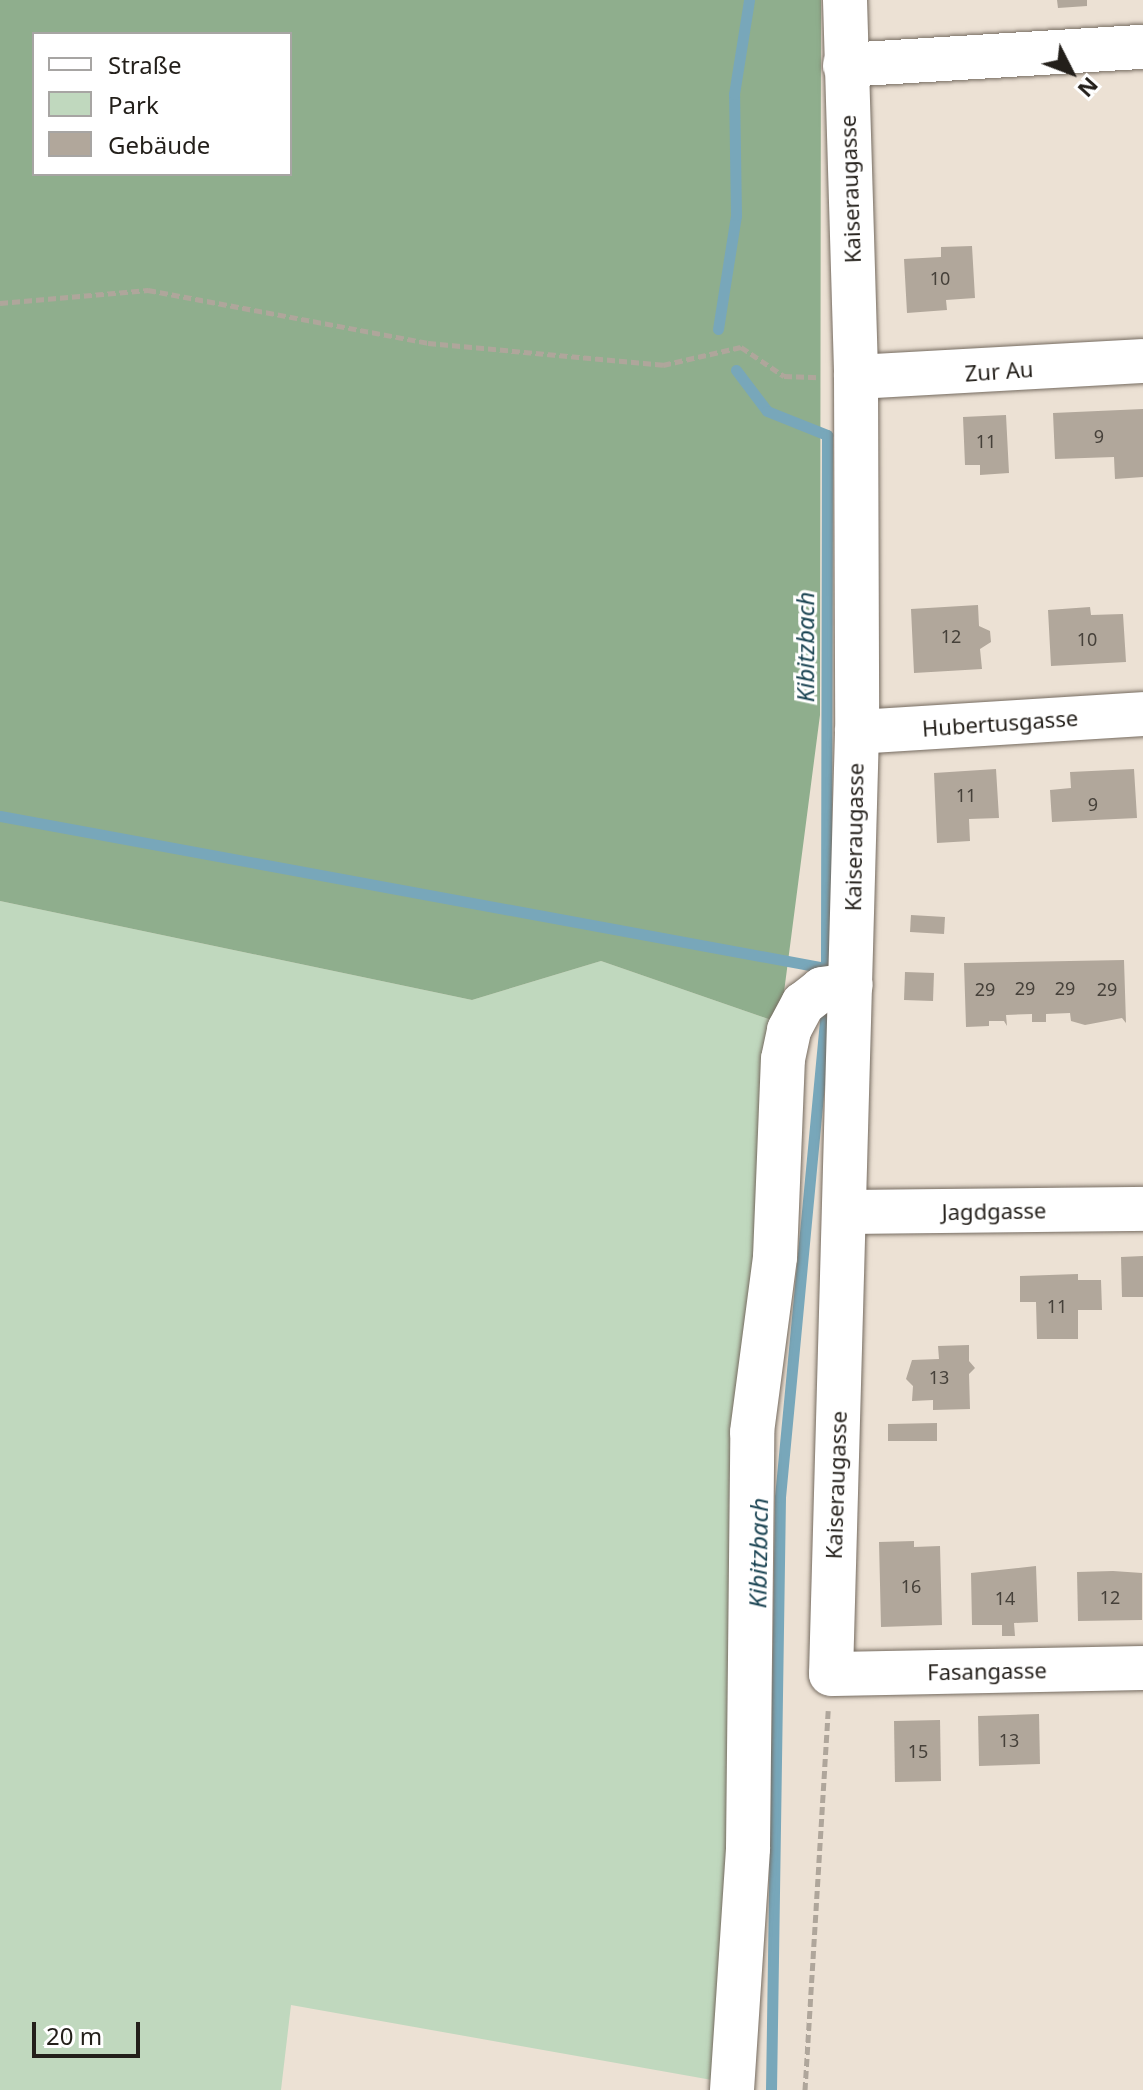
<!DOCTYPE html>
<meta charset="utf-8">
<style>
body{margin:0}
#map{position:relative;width:1143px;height:2090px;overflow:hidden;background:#ece1d4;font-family:"Noto Sans",sans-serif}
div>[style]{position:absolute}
.green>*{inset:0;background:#c0d8be}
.forest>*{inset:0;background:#8fae8d}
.stream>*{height:11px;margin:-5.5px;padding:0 5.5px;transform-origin:5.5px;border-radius:5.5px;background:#78a7ba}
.building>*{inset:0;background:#b1a79b}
.path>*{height:5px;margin-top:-2.5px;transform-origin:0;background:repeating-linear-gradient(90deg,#afa69b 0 8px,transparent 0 12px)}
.roads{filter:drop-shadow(0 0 2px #756b60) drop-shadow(0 0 2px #756b60)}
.minor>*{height:44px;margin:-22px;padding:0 22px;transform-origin:22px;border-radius:22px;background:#fff}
span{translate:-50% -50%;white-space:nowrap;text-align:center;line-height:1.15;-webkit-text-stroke:6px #fff;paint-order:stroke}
.number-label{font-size:18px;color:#46413a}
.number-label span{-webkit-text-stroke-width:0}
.street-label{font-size:22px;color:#231f1a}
.water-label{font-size:24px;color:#184251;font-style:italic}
.legend{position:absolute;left:32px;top:32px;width:260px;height:144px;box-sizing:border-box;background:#fff;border:2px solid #a7a5a3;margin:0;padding:10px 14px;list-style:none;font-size:24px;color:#231f1a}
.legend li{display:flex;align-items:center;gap:16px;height:40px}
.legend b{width:40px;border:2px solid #a7a5a3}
.north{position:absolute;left:1031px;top:32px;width:80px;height:80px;-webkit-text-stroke:6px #fff;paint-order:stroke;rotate:132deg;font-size:22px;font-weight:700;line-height:32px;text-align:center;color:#231f1a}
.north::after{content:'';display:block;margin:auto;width:28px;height:36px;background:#231f1a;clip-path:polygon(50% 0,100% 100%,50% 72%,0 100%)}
.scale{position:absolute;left:32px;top:2022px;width:108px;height:36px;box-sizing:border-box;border:4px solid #231f1a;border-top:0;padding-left:10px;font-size:24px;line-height:28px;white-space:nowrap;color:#231f1a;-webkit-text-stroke:6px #fff;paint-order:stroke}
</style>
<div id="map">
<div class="green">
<div style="clip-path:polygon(0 901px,472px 1000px,601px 961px,780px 1023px,712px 2080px,291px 2005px,281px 2090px,0 2090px)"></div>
</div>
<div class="forest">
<div style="clip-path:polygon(evenodd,0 0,821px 0,820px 715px,780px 1023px,601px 961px,472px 1000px,0 901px,0 0,34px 34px,290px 34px,290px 174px,34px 174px,34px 34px)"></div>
</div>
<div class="stream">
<div style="left:718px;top:329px;width:115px;rotate:-81deg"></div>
<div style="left:736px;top:215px;width:121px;rotate:-90.9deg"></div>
<div style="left:734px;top:94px;width:95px;rotate:-80.9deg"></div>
<div style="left:736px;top:370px;width:51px;rotate:52.9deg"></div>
<div style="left:767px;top:411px;width:65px;rotate:21.8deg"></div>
<div style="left:827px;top:435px;width:539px;rotate:90.11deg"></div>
<div style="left:0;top:816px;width:840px;rotate:10.43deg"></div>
<div style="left:771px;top:2090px;width:593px;rotate:-89.13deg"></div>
<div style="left:780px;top:1497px;width:481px;rotate:-84.6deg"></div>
</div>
<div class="building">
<div style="clip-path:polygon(1057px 0,1087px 0,1087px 6px,1058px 8px)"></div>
<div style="clip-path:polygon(972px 246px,975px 298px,946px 300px,947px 310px,907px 313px,904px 259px,941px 257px,941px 247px)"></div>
<div style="clip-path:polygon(1143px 409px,1143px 477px,1115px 479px,1114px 457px,1055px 459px,1053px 413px)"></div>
<div style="clip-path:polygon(1006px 415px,1009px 473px,980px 475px,980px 465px,965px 465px,963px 417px)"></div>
<div style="clip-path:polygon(978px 605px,979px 626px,990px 631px,991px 642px,980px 649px,982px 669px,914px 673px,911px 609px)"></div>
<div style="clip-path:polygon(1090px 607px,1091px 615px,1123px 614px,1126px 662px,1051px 666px,1048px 610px)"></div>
<div style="clip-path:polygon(996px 769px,999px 818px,969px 819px,970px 841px,937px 843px,934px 773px)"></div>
<div style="clip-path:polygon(1134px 769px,1137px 818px,1052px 822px,1050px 790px,1071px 788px,1070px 772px)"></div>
<div style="clip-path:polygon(911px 915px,945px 917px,944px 934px,910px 932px)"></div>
<div style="clip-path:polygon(1124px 960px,1126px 1023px,1122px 1018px,1085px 1025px,1071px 1021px,1070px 1013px,1046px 1014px,1046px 1022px,1032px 1022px,1032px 1014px,1006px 1015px,1007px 1026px,1004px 1021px,989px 1021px,989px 1026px,966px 1027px,964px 963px)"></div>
<div style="clip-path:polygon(905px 972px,934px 973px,933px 1001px,904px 1000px)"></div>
<div style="clip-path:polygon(1143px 1256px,1143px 1297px,1122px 1297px,1121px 1257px)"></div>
<div style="clip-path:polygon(1078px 1274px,1078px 1280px,1101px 1280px,1102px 1310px,1078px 1310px,1078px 1339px,1037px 1339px,1036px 1302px,1020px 1302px,1020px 1276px)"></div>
<div style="clip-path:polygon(969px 1345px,969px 1361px,975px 1368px,969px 1374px,970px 1409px,933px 1410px,933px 1400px,912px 1401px,913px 1386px,906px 1379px,912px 1360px,939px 1359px,938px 1346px)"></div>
<div style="clip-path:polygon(937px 1423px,937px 1441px,888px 1441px,888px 1424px)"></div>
<div style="clip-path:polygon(914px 1541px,914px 1547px,940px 1546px,942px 1625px,881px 1627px,879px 1542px)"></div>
<div style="clip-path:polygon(1036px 1566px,1038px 1622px,1014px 1623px,1015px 1636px,1002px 1636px,1002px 1625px,972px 1625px,971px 1573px)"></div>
<div style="clip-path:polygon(1113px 1571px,1142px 1573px,1142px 1620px,1078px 1621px,1077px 1572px)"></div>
<div style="clip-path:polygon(1039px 1714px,1040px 1764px,979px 1766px,978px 1716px)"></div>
<div style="clip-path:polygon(940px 1720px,941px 1781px,895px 1782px,894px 1721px)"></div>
</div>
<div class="path">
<div style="left:0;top:303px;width:149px;rotate:-5deg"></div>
<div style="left:148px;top:290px;width:285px;rotate:10.7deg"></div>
<div style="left:428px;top:343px;width:236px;rotate:5.3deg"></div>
<div style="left:663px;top:365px;width:80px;rotate:-13deg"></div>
<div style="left:741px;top:347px;width:52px;rotate:34deg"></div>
<div style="left:784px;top:376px;width:35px;rotate:2deg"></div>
<div style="left:805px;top:2090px;width:380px;rotate:-86.5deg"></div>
</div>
<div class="roads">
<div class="minor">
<div style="left:845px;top:0;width:377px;rotate:88.3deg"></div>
<div style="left:856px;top:377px;width:355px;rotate:89.8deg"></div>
<div style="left:857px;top:732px;width:942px;rotate:91.58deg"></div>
<div style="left:831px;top:1674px;width:312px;rotate:-1.1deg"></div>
<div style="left:845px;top:65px;width:299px;rotate:-3.5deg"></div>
<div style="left:856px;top:377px;width:287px;rotate:-3.2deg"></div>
<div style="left:857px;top:732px;width:287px;rotate:-3.6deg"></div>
<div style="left:845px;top:1212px;width:298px;rotate:-0.6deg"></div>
<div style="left:732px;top:2090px;width:243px;rotate:-86.2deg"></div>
<div style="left:748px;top:1848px;width:416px;rotate:-89.4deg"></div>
<div style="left:752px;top:1432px;width:177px;rotate:-82.5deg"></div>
<div style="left:775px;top:1257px;width:198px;rotate:-87.7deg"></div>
<div style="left:783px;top:1059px;width:30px;rotate:-78deg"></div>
<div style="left:789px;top:1030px;width:30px;rotate:-62deg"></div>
<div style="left:803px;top:1004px;width:24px;rotate:-38deg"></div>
<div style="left:822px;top:989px;width:29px;rotate:-8deg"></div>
</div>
</div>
<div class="number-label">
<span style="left:940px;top:278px">10</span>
<span style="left:1099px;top:436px">9</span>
<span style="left:986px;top:441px">11</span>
<span style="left:951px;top:636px">12</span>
<span style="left:1087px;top:639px">10</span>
<span style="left:966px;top:795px">11</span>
<span style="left:1093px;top:804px">9</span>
<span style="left:1025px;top:988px">29</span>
<span style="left:1065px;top:988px">29</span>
<span style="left:985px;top:989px">29</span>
<span style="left:1107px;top:989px">29</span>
<span style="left:1057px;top:1306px">11</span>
<span style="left:939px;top:1377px">13</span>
<span style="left:911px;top:1586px">16</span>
<span style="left:1110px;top:1597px">12</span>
<span style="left:1005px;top:1598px">14</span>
<span style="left:1009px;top:1740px">13</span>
<span style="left:918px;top:1751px">15</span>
</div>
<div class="street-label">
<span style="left:850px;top:189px;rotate:-92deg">Kaiseraugasse</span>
<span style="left:999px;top:371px;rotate:-4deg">Zur Au</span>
<span style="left:1000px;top:723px;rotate:-4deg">Hubertusgasse</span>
<span style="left:854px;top:837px;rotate:-89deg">Kaiseraugasse</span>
<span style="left:994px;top:1211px;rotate:-1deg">Jagdgasse</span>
<span style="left:836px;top:1485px;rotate:-88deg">Kaiseraugasse</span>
<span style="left:987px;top:1671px;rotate:-1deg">Fasangasse</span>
</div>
<div class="water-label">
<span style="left:805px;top:647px;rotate:-90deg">Kibitzbach</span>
<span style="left:758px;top:1553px;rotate:-89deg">Kibitzbach</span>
</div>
<ul class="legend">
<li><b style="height:10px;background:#fff"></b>Straße</li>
<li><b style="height:22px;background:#c0d8be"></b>Park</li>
<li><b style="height:22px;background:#b1a79b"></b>Gebäude</li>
</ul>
<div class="north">N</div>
<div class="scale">20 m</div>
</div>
